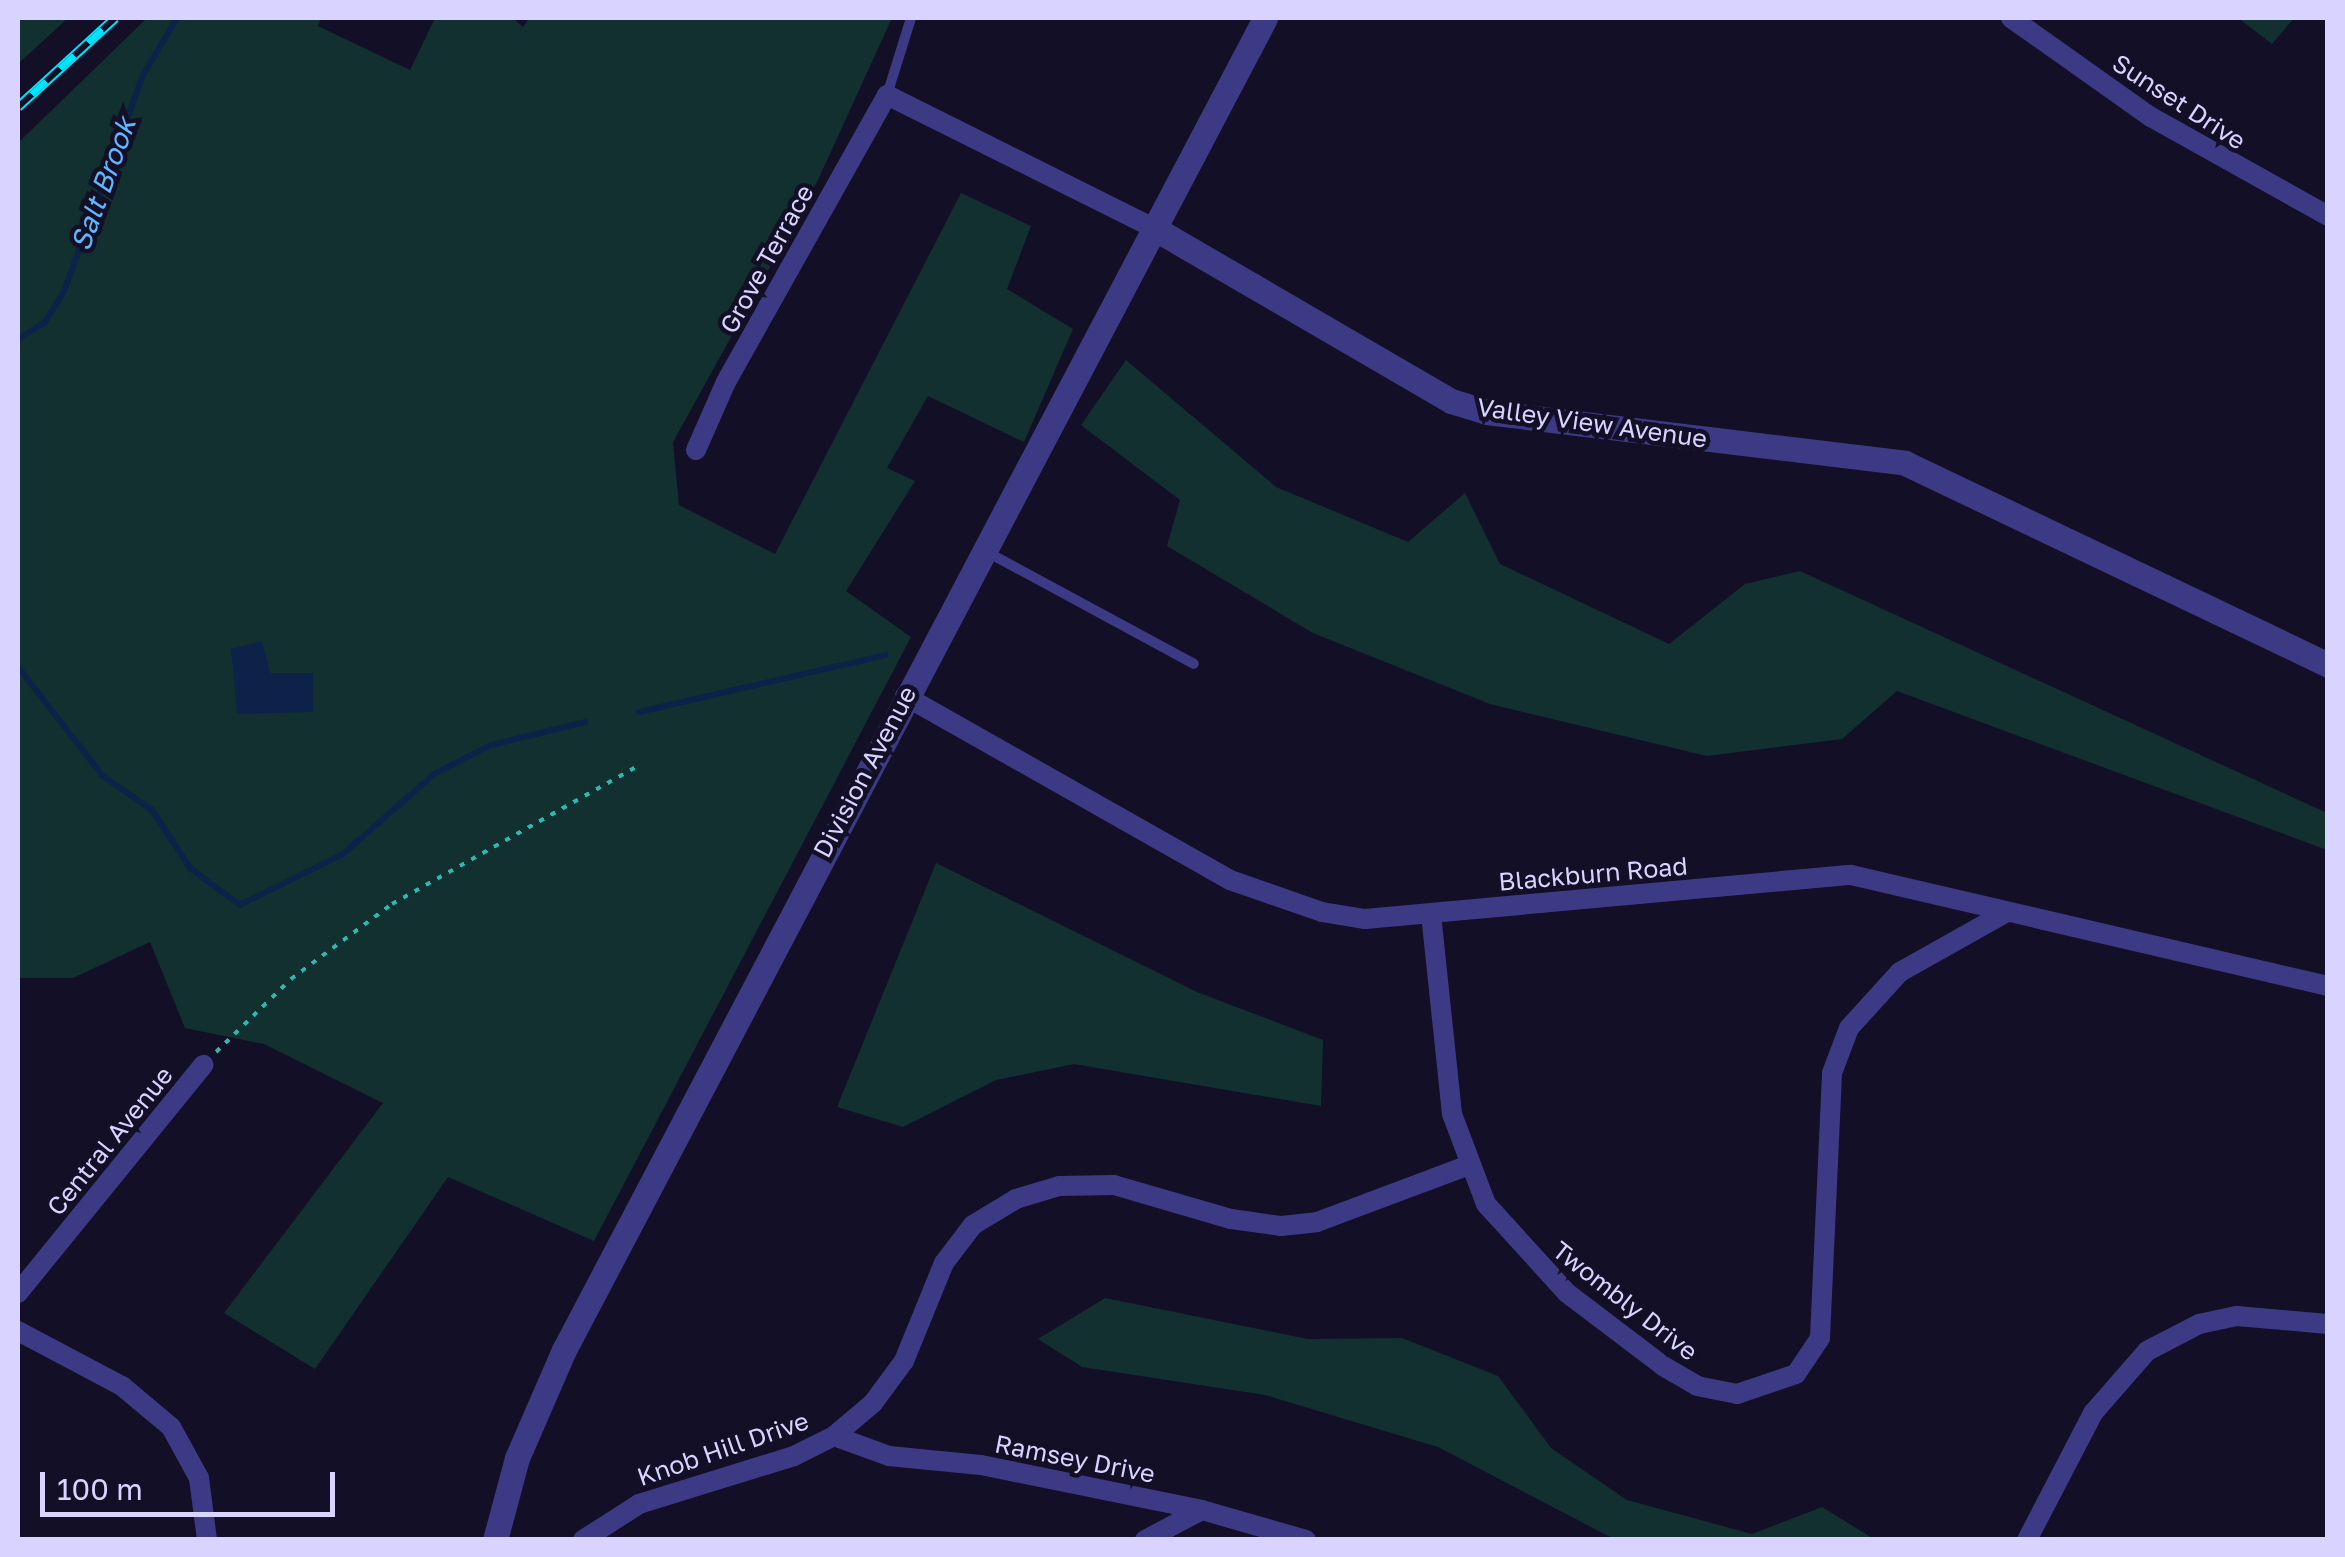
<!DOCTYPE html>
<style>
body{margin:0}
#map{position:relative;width:2345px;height:1557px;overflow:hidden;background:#130f26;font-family:"Golos Text",sans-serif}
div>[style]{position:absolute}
.green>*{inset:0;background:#12302f}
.water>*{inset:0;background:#0c2248}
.stream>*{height:6px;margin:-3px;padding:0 3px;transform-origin:3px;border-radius:3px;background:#0c2248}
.path>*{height:4px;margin-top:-2px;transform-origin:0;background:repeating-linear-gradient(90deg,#2fb8b0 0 5px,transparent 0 13px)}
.service>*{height:10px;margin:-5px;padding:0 5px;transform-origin:5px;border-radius:5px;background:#3d3a85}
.minor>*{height:20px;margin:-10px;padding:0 10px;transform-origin:10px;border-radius:10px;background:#3d3a85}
.tertiary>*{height:25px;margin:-12.5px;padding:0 12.5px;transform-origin:12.5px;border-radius:12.5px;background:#3d3a85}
.rail>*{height:10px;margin-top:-5px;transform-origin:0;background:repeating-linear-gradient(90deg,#130f26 0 19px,#00e5ff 0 38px);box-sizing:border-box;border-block:2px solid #00e5ff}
span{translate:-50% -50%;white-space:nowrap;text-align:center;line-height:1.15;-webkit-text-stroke:9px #130f26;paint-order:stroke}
.street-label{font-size:25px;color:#d9d4ff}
.water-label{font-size:28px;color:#62b6ff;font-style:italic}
.frame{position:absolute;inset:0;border:20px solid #d9d4ff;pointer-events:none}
.scale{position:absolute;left:40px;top:1472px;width:295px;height:45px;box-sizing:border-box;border:5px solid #d9d4ff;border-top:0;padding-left:12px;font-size:30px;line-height:35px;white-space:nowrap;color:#d9d4ff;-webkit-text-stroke:8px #130f26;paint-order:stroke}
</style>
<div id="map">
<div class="green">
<div style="clip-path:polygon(18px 18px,68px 18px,18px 64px)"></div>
<div style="clip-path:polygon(147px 18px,321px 18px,318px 26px,410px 70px,435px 18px,513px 18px,523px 27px,529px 18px,892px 18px,818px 180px,673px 442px,679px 505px,775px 554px,961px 193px,1031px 226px,1007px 289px,1073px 329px,1024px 442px,928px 396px,887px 468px,915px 481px,846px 591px,911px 637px,594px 1241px,448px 1177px,315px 1369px,224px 1313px,383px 1103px,264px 1044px,185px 1028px,150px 942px,73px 978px,18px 978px,18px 143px)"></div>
<div style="clip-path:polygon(2238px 18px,2294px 18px,2272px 44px)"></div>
<div style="clip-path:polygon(1126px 360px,1276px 487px,1408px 542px,1465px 493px,1500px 564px,1669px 644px,1745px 584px,1800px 571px,2327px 813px,2327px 850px,1897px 691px,1842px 739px,1707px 756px,1490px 704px,1313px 633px,1167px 546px,1180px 500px,1081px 425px)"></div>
<div style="clip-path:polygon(936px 863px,1197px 992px,1323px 1040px,1321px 1106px,1074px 1064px,996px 1080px,903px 1127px,837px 1107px)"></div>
<div style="clip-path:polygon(1105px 1298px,1308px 1339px,1402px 1338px,1498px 1376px,1551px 1448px,1627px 1500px,1752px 1534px,1822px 1507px,1874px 1539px,1614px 1539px,1438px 1447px,1265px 1395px,1082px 1367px,1038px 1339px)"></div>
</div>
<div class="water">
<div style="clip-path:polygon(262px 641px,270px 673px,313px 673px,313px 712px,237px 714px,231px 649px)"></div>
</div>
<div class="stream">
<div style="left:18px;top:339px;width:32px;rotate:-32deg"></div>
<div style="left:45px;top:322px;width:36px;rotate:-58deg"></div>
<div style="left:64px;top:291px;width:230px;rotate:-69.9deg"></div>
<div style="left:143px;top:75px;width:66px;rotate:-59.2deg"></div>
<div style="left:18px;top:667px;width:138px;rotate:52.1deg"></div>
<div style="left:103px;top:776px;width:60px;rotate:34.8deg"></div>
<div style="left:152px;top:810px;width:69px;rotate:56.8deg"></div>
<div style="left:190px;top:868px;width:62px;rotate:36.5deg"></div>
<div style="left:240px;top:905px;width:115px;rotate:-26.3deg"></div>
<div style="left:343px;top:854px;width:121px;rotate:-41.3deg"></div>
<div style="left:434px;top:774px;width:64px;rotate:-27deg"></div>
<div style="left:491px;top:745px;width:97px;rotate:-13.7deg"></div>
<div style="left:639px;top:712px;width:253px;rotate:-13deg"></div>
</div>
<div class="path">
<div style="left:216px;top:1052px;width:105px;rotate:-44.2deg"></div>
<div style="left:291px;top:979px;width:126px;rotate:-36.6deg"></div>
<div style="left:392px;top:904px;width:284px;rotate:-29.3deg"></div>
</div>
<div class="service">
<div style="left:887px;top:95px;width:81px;rotate:-72.7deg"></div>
<div style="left:987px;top:552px;width:235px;rotate:28.4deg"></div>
</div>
<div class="minor">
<div style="left:2011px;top:18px;width:171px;rotate:35.3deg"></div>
<div style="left:2151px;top:117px;width:203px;rotate:29.2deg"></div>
<div style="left:696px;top:450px;width:74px;rotate:-66.2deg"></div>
<div style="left:726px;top:382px;width:329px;rotate:-60.7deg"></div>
<div style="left:887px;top:95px;width:296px;rotate:26.5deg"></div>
<div style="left:905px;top:696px;width:373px;rotate:29.5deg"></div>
<div style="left:1230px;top:880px;width:97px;rotate:19.2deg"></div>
<div style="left:1322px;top:912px;width:44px;rotate:9.2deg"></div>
<div style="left:1365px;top:919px;width:488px;rotate:-5.2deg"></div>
<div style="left:1851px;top:875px;width:490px;rotate:13.1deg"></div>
<div style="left:1431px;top:914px;width:201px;rotate:84deg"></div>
<div style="left:1452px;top:1114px;width:96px;rotate:69.3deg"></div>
<div style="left:1486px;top:1204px;width:120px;rotate:47.7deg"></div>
<div style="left:1567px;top:1293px;width:121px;rotate:37.2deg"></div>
<div style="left:1663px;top:1366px;width:39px;rotate:30deg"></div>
<div style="left:1697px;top:1386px;width:41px;rotate:11.3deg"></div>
<div style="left:1737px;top:1394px;width:62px;rotate:-18.7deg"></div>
<div style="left:1796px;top:1374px;width:43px;rotate:-56.3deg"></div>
<div style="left:1820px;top:1338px;width:265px;rotate:-87.4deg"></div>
<div style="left:1832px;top:1073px;width:48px;rotate:-69.3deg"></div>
<div style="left:1849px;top:1028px;width:76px;rotate:-47.7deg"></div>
<div style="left:1900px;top:972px;width:123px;rotate:-29.3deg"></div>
<div style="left:18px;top:1293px;width:294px;rotate:-50.9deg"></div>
<div style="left:18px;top:1331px;width:118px;rotate:27.9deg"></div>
<div style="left:122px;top:1386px;width:64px;rotate:39.9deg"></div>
<div style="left:171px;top:1427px;width:58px;rotate:61.2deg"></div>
<div style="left:199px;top:1478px;width:63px;rotate:82.6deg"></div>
<div style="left:834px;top:1436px;width:59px;rotate:20deg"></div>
<div style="left:889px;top:1456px;width:92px;rotate:5.6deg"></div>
<div style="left:981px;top:1465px;width:226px;rotate:11.5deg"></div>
<div style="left:1202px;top:1510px;width:108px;rotate:16.1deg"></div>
<div style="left:583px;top:1540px;width:67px;rotate:-32.7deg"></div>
<div style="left:639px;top:1504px;width:162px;rotate:-17.2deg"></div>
<div style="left:794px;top:1456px;width:45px;rotate:-26.6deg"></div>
<div style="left:834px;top:1436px;width:51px;rotate:-40.2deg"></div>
<div style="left:873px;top:1403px;width:52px;rotate:-53.6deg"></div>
<div style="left:904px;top:1361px;width:106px;rotate:-67.8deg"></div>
<div style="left:944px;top:1263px;width:48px;rotate:-52.7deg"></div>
<div style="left:973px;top:1225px;width:50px;rotate:-31.2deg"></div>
<div style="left:1016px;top:1199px;width:45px;rotate:-16.8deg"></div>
<div style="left:1059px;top:1186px;width:55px;rotate:-1deg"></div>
<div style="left:1114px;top:1185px;width:122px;rotate:16.2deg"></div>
<div style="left:1231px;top:1219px;width:50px;rotate:8deg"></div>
<div style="left:1281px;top:1226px;width:36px;rotate:-6deg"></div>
<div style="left:1317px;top:1222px;width:160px;rotate:-20.5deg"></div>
<div style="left:1145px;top:1540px;width:64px;rotate:-27.8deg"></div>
<div style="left:2027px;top:1540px;width:143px;rotate:-62.5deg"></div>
<div style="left:2093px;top:1413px;width:82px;rotate:-48.9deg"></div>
<div style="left:2147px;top:1351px;width:59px;rotate:-27.4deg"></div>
<div style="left:2199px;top:1324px;width:39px;rotate:-12deg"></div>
<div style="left:2237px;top:1316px;width:91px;rotate:5deg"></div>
</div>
<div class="tertiary">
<div style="left:1152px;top:227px;width:346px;rotate:30.2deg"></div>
<div style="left:1451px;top:401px;width:37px;rotate:17deg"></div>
<div style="left:1486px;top:412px;width:422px;rotate:6.9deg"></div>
<div style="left:1905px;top:463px;width:469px;rotate:25.5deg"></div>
<div style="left:495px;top:1540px;width:85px;rotate:-75deg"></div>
<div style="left:517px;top:1458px;width:118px;rotate:-66.5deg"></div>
<div style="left:564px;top:1350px;width:1505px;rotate:-62.24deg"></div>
</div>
<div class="rail">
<div style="left:18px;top:107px;width:132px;rotate:-42.5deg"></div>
</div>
<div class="street-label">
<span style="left:2179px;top:102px;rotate:33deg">Sunset Drive</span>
<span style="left:767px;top:259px;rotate:-61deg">Grove Terrace</span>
<span style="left:1592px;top:423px;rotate:8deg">Valley View Avenue</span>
<span style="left:865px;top:772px;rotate:-62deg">Division Avenue</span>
<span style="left:1593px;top:874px;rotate:-5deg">Blackburn Road</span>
<span style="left:110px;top:1141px;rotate:-51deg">Central Avenue</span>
<span style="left:1625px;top:1301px;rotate:38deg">Twombly Drive</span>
<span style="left:723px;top:1449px;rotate:-19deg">Knob Hill Drive</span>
<span style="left:1075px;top:1459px;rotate:11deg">Ramsey Drive</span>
</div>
<div class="water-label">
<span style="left:103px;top:184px;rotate:-70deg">Salt Brook</span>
</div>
<div class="frame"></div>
<div class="scale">100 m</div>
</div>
